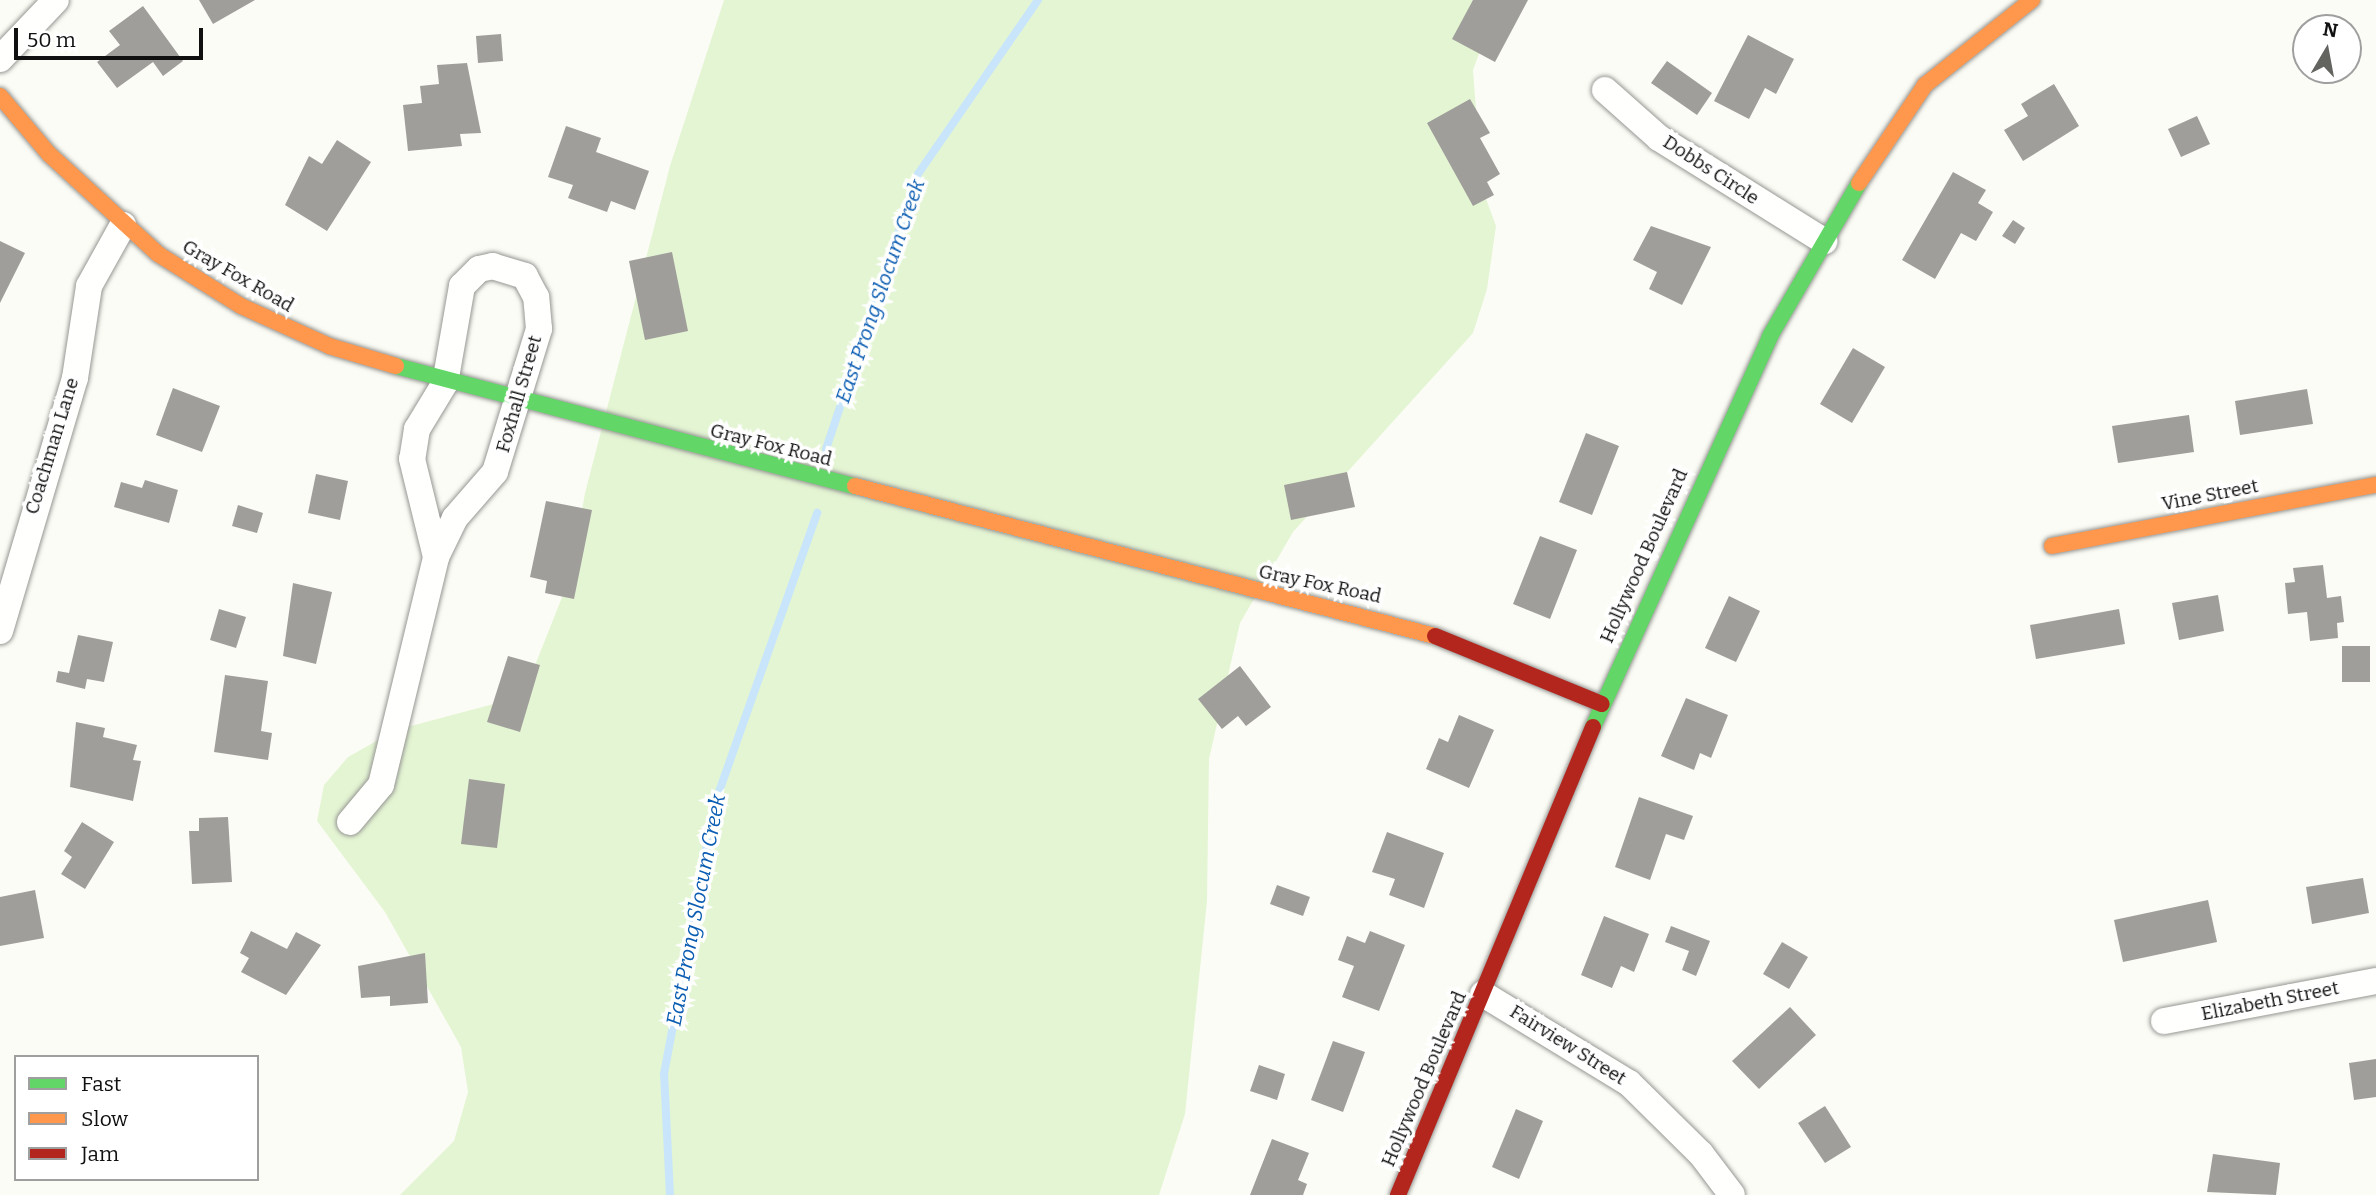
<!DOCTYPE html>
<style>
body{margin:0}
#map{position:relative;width:2376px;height:1195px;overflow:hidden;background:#fcfcf6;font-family:Bitter,serif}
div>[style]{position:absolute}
.green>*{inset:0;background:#e4f5d3}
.stream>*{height:8px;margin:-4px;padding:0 4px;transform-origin:4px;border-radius:4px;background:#c8e5fb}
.building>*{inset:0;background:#a09e9b}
.roads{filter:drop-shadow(0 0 2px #969694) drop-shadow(0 0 2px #969694)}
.street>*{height:26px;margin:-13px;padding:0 13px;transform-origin:13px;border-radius:13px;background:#fffffe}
.fast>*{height:16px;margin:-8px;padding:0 8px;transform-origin:8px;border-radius:8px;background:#63d668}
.slow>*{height:16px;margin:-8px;padding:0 8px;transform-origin:8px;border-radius:8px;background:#ff974d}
.jam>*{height:16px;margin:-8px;padding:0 8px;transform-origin:8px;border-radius:8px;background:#b3261e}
span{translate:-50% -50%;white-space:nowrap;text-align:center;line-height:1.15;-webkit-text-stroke:7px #fff;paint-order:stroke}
.street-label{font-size:19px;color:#101010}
.water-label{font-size:21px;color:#0a5cb2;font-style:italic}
.legend{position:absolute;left:14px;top:1055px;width:245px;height:126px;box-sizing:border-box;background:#fff;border:2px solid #9f9f9f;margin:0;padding:9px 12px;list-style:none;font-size:21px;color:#101010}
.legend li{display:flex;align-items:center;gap:14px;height:35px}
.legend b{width:35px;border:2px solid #9f9f9f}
.north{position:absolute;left:2292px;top:14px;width:70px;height:70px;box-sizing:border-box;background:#fff;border:2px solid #9f9f9f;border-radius:50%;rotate:10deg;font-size:19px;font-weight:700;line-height:28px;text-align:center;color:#101010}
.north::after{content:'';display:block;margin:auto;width:24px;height:32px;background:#636360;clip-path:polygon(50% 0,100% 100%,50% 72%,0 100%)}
.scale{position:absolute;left:14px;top:28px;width:189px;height:32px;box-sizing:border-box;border:4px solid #101010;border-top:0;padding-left:9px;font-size:21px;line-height:24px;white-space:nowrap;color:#101010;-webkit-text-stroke:5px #fff;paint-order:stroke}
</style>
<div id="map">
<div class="green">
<div style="clip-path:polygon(724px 0,1499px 0,1473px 70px,1482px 188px,1496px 226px,1487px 289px,1473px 333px,1293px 532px,1240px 623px,1209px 759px,1207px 901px,1185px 1114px,1159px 1195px,400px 1195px,454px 1141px,468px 1092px,461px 1047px,385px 912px,317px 821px,324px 785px,348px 757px,396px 730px,501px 702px,532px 673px,570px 577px,585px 493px,670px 166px)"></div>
</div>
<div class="stream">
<div style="left:826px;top:449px;width:290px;rotate:-71.5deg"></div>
<div style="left:918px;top:174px;width:211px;rotate:-55.4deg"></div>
<div style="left:670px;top:1195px;width:121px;rotate:-92.8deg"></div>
<div style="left:664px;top:1074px;width:273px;rotate:-79.4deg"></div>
<div style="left:714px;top:806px;width:311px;rotate:-70.6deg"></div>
</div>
<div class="building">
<div style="clip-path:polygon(199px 0,255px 0,213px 24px)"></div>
<div style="clip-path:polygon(1473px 0,1528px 0,1495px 62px,1452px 39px)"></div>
<div style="clip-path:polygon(143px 6px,183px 61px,163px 76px,153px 62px,117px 88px,97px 62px,120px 45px,109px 31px)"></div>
<div style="clip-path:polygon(501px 34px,503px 61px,478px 63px,476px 36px)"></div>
<div style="clip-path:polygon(1748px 35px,1794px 59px,1776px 94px,1765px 88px,1749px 119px,1714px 101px)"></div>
<div style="clip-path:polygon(1667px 61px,1712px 93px,1697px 115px,1651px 83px)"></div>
<div style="clip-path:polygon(467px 63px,481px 133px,460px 134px,462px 146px,408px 151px,403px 105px,422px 103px,420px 86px,439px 84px,437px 65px)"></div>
<div style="clip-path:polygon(2054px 84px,2079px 126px,2023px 161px,2004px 130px,2028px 116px,2021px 104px)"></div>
<div style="clip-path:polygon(1470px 99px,1490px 133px,1480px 138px,1500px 174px,1487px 182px,1494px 195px,1473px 206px,1427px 123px)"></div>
<div style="clip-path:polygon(2197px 116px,2210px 144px,2181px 157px,2168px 129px)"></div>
<div style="clip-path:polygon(566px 126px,601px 138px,596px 152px,649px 171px,635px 210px,611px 201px,607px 212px,568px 198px,573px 185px,548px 177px)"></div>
<div style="clip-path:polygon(337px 140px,371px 162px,327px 231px,285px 205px,309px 156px,322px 164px)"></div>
<div style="clip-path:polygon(1953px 172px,1986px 190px,1978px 203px,1993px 212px,1976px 241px,1961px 233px,1935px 279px,1902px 260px)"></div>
<div style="clip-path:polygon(2013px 220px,2025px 228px,2015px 244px,2002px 236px)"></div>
<div style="clip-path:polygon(1651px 226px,1711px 247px,1682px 305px,1649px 289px,1657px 272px,1633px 260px)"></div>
<div style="clip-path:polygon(0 241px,25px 253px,0 303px)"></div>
<div style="clip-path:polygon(672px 252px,688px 331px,645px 340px,629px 261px)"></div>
<div style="clip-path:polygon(1853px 348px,1885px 367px,1852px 423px,1820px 404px)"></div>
<div style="clip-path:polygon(173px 388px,220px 406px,202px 452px,156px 435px)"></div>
<div style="clip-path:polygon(2307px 389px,2313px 424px,2240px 435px,2235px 401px)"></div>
<div style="clip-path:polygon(2189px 415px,2194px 452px,2118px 463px,2112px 426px)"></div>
<div style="clip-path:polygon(1586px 433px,1619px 446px,1592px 515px,1559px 502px)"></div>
<div style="clip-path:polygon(1347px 472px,1355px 507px,1291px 520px,1284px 485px)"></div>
<div style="clip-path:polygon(316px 474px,348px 481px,340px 520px,308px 513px)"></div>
<div style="clip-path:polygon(145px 480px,178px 490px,169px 523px,114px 507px,121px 482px,142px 488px)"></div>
<div style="clip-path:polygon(546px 501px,592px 510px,574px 599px,545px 593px,547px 581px,530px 577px)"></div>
<div style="clip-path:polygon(238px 505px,263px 513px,257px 533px,232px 526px)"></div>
<div style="clip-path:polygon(1540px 536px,1577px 550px,1550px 619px,1513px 604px)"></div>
<div style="clip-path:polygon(2323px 565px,2327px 598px,2341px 596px,2344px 622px,2337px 623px,2338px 638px,2310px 641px,2307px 612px,2288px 614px,2285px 583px,2295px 582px,2293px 568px)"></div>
<div style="clip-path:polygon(293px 583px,332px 592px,316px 664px,283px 656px)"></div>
<div style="clip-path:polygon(2218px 595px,2224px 631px,2179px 640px,2172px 603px)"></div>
<div style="clip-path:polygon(1729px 596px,1760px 611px,1736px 662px,1705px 648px)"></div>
<div style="clip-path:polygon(219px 609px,246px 617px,236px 648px,210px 640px)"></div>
<div style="clip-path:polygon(2119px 609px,2125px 644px,2036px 659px,2030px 625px)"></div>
<div style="clip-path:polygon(78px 635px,113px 642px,104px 682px,87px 679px,85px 689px,56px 682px,58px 671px,69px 673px)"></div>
<div style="clip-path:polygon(2342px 646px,2370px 646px,2370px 682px,2342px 682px)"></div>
<div style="clip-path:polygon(508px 656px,540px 665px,520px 732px,487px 722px)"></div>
<div style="clip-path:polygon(1240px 666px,1271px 707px,1246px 726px,1238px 716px,1222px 729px,1198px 699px)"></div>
<div style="clip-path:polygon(225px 675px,268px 681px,261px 731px,272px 733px,268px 760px,214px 752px)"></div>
<div style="clip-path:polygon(1686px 698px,1728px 715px,1711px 758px,1700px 753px,1694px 770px,1661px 756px)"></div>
<div style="clip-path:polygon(1459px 715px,1494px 730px,1469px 788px,1426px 769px,1439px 738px,1448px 742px)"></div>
<div style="clip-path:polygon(76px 722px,105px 728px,103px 737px,137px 745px,133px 760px,141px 761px,133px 801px,70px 787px)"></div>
<div style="clip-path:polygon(469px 779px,505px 784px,497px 848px,461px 844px)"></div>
<div style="clip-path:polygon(1639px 797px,1693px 816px,1684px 840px,1666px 834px,1650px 880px,1615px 867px)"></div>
<div style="clip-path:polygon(228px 817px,232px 882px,192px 884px,189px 831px,199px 831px,199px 818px)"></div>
<div style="clip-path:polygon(82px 822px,114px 842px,85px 889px,61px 874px,72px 857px,64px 851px)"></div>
<div style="clip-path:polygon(1387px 832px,1444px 853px,1424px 908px,1389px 895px,1395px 879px,1372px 872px)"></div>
<div style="clip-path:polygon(2363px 878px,2369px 913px,2312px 924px,2306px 887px)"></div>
<div style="clip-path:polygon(1277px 885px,1310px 897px,1303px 916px,1270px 904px)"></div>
<div style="clip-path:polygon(35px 890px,44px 938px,0 946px,0 897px)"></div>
<div style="clip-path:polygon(2208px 900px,2217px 942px,2123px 962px,2114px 920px)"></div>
<div style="clip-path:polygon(1604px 916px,1649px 934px,1634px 972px,1621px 966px,1612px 988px,1581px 975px)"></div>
<div style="clip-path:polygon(1671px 926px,1710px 941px,1696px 976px,1682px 970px,1689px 951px,1665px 942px)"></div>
<div style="clip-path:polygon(251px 931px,287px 949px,296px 932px,321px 945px,286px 995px,241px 972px,249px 958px,240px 953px)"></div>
<div style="clip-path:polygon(1370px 931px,1405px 945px,1379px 1011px,1342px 997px,1354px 966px,1338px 960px,1347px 936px,1365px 943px)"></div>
<div style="clip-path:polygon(1782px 942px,1808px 957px,1789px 989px,1763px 974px)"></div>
<div style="clip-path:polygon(425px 953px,428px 1003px,390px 1006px,390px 996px,361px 998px,358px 966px)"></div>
<div style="clip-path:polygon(1790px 1007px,1816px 1035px,1759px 1089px,1732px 1061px)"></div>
<div style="clip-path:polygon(1333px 1041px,1365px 1052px,1343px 1112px,1311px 1100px)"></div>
<div style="clip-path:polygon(2376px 1059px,2376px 1097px,2354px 1100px,2349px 1063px)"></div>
<div style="clip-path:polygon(1259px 1065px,1285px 1074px,1277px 1100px,1250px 1091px)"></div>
<div style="clip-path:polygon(1825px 1106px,1851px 1147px,1825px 1163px,1798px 1123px)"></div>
<div style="clip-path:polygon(1516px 1109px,1543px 1121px,1519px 1179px,1492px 1167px)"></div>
<div style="clip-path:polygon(1272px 1139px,1309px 1153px,1298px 1180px,1307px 1184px,1303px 1195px,1250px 1195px)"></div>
<div style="clip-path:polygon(2213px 1154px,2280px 1163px,2276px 1195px,2207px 1192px)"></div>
</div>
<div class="roads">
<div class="street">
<div style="left:0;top:59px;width:81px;rotate:-46.5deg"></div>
<div style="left:1605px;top:90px;width:72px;rotate:41.6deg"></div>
<div style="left:1659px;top:138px;width:195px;rotate:32deg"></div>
<div style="left:0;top:631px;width:264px;rotate:-73.5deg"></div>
<div style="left:75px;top:378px;width:93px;rotate:-81.3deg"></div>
<div style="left:89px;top:286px;width:70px;rotate:-60.9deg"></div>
<div style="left:350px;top:822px;width:48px;rotate:-50deg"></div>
<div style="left:381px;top:785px;width:235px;rotate:-76.4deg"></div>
<div style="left:436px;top:557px;width:43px;rotate:-64deg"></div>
<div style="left:455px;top:518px;width:61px;rotate:-49deg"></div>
<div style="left:495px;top:472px;width:150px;rotate:-72.9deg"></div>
<div style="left:539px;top:329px;width:32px;rotate:-95deg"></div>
<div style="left:536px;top:297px;width:24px;rotate:-118deg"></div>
<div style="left:525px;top:276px;width:34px;rotate:-163deg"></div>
<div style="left:493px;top:266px;width:14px;rotate:168deg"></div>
<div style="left:479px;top:269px;width:24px;rotate:135deg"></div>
<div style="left:462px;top:286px;width:98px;rotate:99.9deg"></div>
<div style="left:445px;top:383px;width:54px;rotate:121.3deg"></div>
<div style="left:417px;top:429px;width:30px;rotate:99deg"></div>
<div style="left:412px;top:459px;width:101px;rotate:76.2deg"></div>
<div style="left:1483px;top:994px;width:171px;rotate:31.4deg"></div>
<div style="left:1629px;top:1083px;width:101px;rotate:44.6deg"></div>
<div style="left:1701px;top:1154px;width:51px;rotate:52.9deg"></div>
<div style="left:2164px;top:1021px;width:216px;rotate:-10.7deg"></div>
</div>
<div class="fast">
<div style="left:396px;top:366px;width:474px;rotate:14.7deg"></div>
<div style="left:1593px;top:727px;width:429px;rotate:-65.6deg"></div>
<div style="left:1770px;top:336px;width:177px;rotate:-59.8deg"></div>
</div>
<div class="slow">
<div style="left:0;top:96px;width:76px;rotate:49.8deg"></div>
<div style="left:49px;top:154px;width:148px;rotate:42.5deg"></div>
<div style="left:158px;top:254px;width:98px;rotate:32.1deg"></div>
<div style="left:241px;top:306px;width:97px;rotate:24.4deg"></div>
<div style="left:329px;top:346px;width:70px;rotate:16.6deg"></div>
<div style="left:1859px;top:183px;width:118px;rotate:-56deg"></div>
<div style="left:1925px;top:85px;width:137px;rotate:-38.5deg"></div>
<div style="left:855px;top:486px;width:599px;rotate:14.5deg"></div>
<div style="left:2052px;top:546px;width:330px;rotate:-10.7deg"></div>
</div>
<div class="jam">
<div style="left:1435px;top:636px;width:180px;rotate:22.2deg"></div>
<div style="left:1398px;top:1195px;width:507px;rotate:-67.38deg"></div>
</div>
</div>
<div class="street-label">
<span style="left:1711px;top:170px;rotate:33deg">Dobbs Circle</span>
<span style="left:238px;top:276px;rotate:30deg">Gray Fox Road</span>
<span style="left:519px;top:394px;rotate:-74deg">Foxhall Street</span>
<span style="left:771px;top:445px;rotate:14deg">Gray Fox Road</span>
<span style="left:52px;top:446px;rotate:-73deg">Coachman Lane</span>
<span style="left:2210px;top:495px;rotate:-11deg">Vine Street</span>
<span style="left:1644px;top:556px;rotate:-66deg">Hollywood Boulevard</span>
<span style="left:1320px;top:584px;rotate:12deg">Gray Fox Road</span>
<span style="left:2270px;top:1001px;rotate:-11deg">Elizabeth Street</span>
<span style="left:1568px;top:1045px;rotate:32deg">Fairview Street</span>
<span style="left:1424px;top:1079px;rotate:-67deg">Hollywood Boulevard</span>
</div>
<div class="water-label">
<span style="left:880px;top:291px;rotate:-71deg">East Prong Slocum Creek</span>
<span style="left:696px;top:910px;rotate:-79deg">East Prong Slocum Creek</span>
</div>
<ul class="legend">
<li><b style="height:9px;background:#63d668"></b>Fast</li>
<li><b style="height:9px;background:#ff974d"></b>Slow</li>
<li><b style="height:9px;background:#b3261e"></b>Jam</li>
</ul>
<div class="north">N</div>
<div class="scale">50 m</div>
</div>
